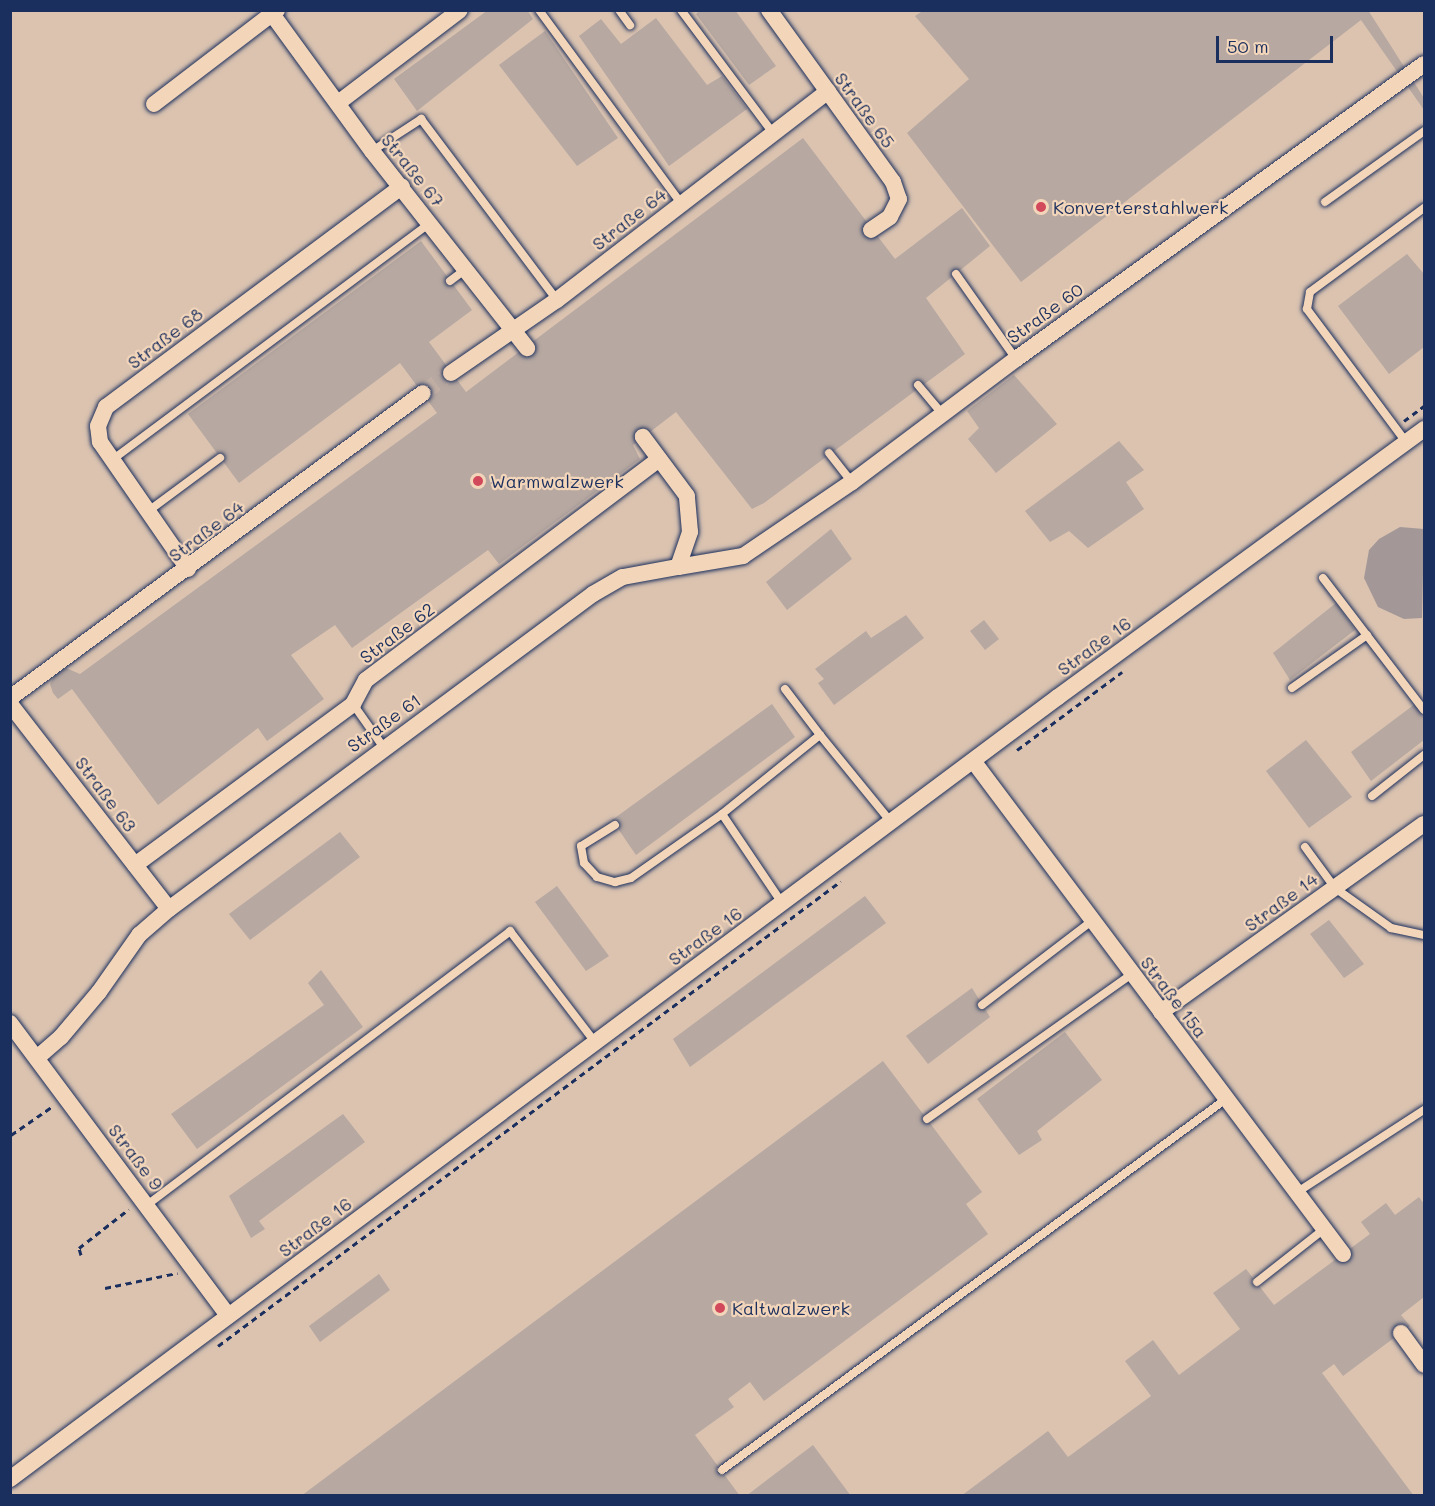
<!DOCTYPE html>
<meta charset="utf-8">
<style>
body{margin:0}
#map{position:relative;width:1435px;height:1506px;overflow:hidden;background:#eacfb6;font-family:Mali,sans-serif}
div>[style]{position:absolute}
.built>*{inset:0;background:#dbc3b0}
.water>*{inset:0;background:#a39897}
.building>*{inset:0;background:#b7a8a1}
.minor-tunnel>*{height:16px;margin-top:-8px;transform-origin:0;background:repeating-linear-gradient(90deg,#c1afa4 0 16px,transparent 0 24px)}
.path>*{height:3px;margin-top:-1.5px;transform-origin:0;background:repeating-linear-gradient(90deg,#1b2f5e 0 6px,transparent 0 10.5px)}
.roads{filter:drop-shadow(0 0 2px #1b2f5e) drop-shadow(0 0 2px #1b2f5e)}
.service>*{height:8px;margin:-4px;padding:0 4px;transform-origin:4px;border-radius:4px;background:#f3d6ba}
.minor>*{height:16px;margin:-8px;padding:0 8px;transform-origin:8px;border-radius:8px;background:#f3d6ba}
.dots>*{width:16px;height:16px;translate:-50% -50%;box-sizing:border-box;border:3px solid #f3d6ba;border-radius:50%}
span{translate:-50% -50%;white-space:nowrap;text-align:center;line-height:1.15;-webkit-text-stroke:4.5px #f3d6ba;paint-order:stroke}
.street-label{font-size:18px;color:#1b2f5e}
.poi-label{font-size:18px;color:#1b2f5e}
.left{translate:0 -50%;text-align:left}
.frame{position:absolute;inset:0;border:12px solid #1b2f5e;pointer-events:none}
.scale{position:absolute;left:1216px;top:36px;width:117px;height:27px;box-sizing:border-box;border:3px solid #1b2f5e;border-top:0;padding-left:8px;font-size:18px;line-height:21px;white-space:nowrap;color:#1b2f5e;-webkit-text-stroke:4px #f3d6ba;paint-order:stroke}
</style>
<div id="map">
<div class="built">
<div style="clip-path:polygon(10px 11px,1424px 11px,1424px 1495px,11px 1495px)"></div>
</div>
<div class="water">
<div style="clip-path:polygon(1400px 527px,1424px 529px,1422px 618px,1404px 619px,1378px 607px,1364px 578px,1369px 550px,1379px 539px)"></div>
</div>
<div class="building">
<div style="clip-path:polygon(488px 10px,527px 10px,533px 19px,417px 111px,394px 79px)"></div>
<div style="clip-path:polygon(700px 10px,735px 10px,776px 66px,749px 85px,696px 14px)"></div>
<div style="clip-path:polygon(924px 10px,1368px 10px,1424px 98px,1424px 110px,1361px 20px,1021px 282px,907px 133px,969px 79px,915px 16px)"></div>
<div style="clip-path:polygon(656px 18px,707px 85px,722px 76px,747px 109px,669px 166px,579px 36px,601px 19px,621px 44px)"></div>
<div style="clip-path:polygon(545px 31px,618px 138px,577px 166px,499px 65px)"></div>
<div style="clip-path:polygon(803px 138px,895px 259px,962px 208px,990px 246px,926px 298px,965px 354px,764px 503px,752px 509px,676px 412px,633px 445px,640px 459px,499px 564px,488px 550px,352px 648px,335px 625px,291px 655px,324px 699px,267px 741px,258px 728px,158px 805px,72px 689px,58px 699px,53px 693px,50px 684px,56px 673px,66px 668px,80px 674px,437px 413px,400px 363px,239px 483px,188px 414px,421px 241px,472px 310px,429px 342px,466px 392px)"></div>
<div style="clip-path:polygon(1407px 254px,1424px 274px,1424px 347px,1389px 374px,1338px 306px)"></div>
<div style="clip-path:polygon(1014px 375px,1057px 424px,996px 473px,968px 439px,979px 428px,967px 411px)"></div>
<div style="clip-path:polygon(1119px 441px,1144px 470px,1126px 482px,1144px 509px,1088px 548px,1069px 531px,1050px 542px,1025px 511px)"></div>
<div style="clip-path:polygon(831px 529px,852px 559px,787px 610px,766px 582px)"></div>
<div style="clip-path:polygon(1336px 603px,1355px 630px,1290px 680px,1273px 653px)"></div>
<div style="clip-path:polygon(906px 615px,924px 638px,834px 705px,818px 683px,824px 679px,815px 669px,866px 631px,871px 638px)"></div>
<div style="clip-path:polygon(984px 620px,999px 639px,985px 650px,970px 631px)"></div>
<div style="clip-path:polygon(772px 704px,795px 737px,636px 855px,612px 820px)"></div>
<div style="clip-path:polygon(1415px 704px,1424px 717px,1424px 740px,1371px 781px,1351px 752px)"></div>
<div style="clip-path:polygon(1306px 740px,1352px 797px,1309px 828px,1266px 771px)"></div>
<div style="clip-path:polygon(340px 832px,360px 857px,250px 940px,229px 914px)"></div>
<div style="clip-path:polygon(557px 886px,609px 956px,586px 971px,535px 902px)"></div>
<div style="clip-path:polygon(865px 896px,886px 923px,690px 1067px,673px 1039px)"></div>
<div style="clip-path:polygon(1329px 920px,1364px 964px,1344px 978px,1310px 934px)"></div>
<div style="clip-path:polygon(321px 970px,363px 1027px,197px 1149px,171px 1114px,324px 1005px,308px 983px)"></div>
<div style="clip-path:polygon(972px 988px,990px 1017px,928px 1064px,906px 1036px)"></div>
<div style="clip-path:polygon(1065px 1032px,1102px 1080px,1037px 1131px,1042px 1140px,1019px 1155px,977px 1099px)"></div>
<div style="clip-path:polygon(883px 1061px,982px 1192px,966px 1204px,988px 1234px,764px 1401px,750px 1382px,728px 1399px,734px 1407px,695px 1435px,740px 1496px,301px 1496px)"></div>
<div style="clip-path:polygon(343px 1114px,365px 1142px,259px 1221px,265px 1229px,251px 1238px,229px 1196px)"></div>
<div style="clip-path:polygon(1419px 1197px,1424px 1204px,1424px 1297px,1401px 1315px,1410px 1326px,1343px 1376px,1334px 1364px,1322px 1373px,1414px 1496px,961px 1496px,1048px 1431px,1068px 1457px,1151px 1396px,1125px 1361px,1153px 1340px,1179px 1375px,1240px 1329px,1213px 1293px,1246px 1269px,1274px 1305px,1370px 1234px,1361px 1222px,1386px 1203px,1395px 1215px)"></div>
<div style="clip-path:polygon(379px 1274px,390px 1290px,320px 1342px,309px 1326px)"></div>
<div style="clip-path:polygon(813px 1445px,851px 1496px,746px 1496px)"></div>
</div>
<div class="minor-tunnel">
<div style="left:423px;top:393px;width:34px;rotate:-36deg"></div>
</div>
<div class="path">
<div style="left:1404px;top:421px;width:25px;rotate:-37deg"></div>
<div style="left:1017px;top:750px;width:131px;rotate:-36.6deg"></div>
<div style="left:11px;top:1135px;width:51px;rotate:-34.6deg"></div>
<div style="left:81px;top:1255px;width:7px;rotate:-106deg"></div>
<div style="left:79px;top:1248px;width:63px;rotate:-38deg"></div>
<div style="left:105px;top:1288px;width:74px;rotate:-11.8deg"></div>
<div style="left:218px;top:1346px;width:777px;rotate:-36.74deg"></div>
</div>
<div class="roads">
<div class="service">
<div style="left:539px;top:10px;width:240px;rotate:53.7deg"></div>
<div style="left:619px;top:10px;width:19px;rotate:54deg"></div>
<div style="left:681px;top:10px;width:154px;rotate:53.2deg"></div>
<div style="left:372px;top:151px;width:59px;rotate:-33.1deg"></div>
<div style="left:421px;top:119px;width:226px;rotate:53.1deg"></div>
<div style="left:1325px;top:202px;width:122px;rotate:-35.6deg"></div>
<div style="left:956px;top:274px;width:104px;rotate:54.8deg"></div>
<div style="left:450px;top:281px;width:21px;rotate:-37deg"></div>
<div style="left:918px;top:385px;width:38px;rotate:50deg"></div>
<div style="left:1406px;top:442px;width:166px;rotate:-126.7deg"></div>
<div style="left:1307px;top:309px;width:17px;rotate:-80deg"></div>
<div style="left:1310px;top:292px;width:142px;rotate:-36.4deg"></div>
<div style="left:829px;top:453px;width:37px;rotate:52deg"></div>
<div style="left:112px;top:460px;width:397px;rotate:-36.7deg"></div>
<div style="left:147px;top:512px;width:91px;rotate:-36.5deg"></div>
<div style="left:1323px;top:578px;width:166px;rotate:52.6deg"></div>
<div style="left:1292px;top:688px;width:92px;rotate:-35.2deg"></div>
<div style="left:785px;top:689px;width:58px;rotate:52.7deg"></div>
<div style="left:353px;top:704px;width:54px;rotate:54.8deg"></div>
<div style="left:1372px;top:796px;width:66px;rotate:-38.3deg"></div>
<div style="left:722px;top:814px;width:126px;rotate:-38.9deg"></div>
<div style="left:820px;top:735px;width:112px;rotate:50.8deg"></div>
<div style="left:615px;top:825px;width:40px;rotate:148deg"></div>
<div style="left:581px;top:846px;width:17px;rotate:80deg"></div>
<div style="left:584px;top:863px;width:19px;rotate:47deg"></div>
<div style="left:597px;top:877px;width:19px;rotate:16deg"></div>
<div style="left:615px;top:882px;width:16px;rotate:-14deg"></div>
<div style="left:631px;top:878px;width:111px;rotate:-35.1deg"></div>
<div style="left:722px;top:814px;width:107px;rotate:56deg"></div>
<div style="left:1305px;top:847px;width:51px;rotate:53.8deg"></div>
<div style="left:1335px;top:888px;width:69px;rotate:35.5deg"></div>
<div style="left:1391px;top:928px;width:34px;rotate:12deg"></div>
<div style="left:982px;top:1005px;width:138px;rotate:-37.4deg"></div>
<div style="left:927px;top:1119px;width:251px;rotate:-35.3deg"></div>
<div style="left:1296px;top:1193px;width:153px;rotate:-33deg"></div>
<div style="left:147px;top:1205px;width:455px;rotate:-37deg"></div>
<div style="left:510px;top:931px;width:140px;rotate:52.6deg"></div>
<div style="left:1257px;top:1282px;width:85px;rotate:-38.3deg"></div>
<div style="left:722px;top:1470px;width:626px;rotate:-36.36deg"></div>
</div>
<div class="minor">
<div style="left:769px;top:10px;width:212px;rotate:54.2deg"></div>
<div style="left:893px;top:182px;width:18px;rotate:71deg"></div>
<div style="left:899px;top:199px;width:20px;rotate:117deg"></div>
<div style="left:890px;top:217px;width:23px;rotate:146deg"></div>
<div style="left:272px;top:14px;width:170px;rotate:53.9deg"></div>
<div style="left:372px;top:151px;width:251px;rotate:51.8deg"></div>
<div style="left:338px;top:103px;width:153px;rotate:-37.3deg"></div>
<div style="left:154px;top:104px;width:155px;rotate:-37.4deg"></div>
<div style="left:451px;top:373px;width:129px;rotate:-34.6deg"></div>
<div style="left:557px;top:300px;width:342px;rotate:-37.6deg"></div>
<div style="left:678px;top:567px;width:66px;rotate:-9.6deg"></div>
<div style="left:743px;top:556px;width:132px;rotate:-34.2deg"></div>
<div style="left:852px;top:482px;width:205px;rotate:-36.9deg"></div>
<div style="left:1016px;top:359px;width:503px;rotate:-35.87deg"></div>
<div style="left:188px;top:569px;width:155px;rotate:-124.7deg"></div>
<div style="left:100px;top:442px;width:16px;rotate:-97deg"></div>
<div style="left:98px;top:426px;width:21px;rotate:-67deg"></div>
<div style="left:106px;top:407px;width:369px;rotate:-36.7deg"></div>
<div style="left:10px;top:698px;width:513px;rotate:-36.45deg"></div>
<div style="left:10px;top:704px;width:259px;rotate:52.2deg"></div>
<div style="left:974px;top:762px;width:615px;rotate:53.13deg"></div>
<div style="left:135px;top:865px;width:271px;rotate:-36.4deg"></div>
<div style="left:353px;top:704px;width:27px;rotate:-62deg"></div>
<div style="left:366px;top:680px;width:367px;rotate:-37deg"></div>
<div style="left:1161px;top:1012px;width:323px;rotate:-35.6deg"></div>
<div style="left:10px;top:1023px;width:365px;rotate:53.3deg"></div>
<div style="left:38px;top:1057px;width:30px;rotate:-41deg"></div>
<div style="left:61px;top:1037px;width:59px;rotate:-49.8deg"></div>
<div style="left:99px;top:992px;width:70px;rotate:-54.9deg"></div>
<div style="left:139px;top:935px;width:40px;rotate:-41deg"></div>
<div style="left:169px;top:909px;width:528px;rotate:-36.61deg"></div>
<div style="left:593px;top:594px;width:34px;rotate:-30deg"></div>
<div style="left:623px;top:577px;width:56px;rotate:-10.3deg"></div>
<div style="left:678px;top:567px;width:37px;rotate:-71deg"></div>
<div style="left:690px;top:532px;width:36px;rotate:-95deg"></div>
<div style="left:687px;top:496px;width:74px;rotate:-126.7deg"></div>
<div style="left:1401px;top:1333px;width:39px;rotate:54deg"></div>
<div style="left:10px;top:1479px;width:1308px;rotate:-36.73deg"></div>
<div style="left:1058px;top:697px;width:454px;rotate:-36.2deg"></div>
</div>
</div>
<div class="dots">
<div style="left:1041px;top:207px;background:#d1495b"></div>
<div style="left:478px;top:481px;background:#d1495b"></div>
<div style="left:720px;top:1308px;background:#d1495b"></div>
</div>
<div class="street-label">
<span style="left:865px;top:110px;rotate:54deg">Straße 65</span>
<span style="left:413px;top:170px;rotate:51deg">Straße 67</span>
<span style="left:629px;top:219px;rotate:-38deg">Straße 64</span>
<span style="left:1045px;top:313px;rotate:-36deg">Straße 60</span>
<span style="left:165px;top:338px;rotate:-37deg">Straße 68</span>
<span style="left:206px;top:531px;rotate:-37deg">Straße 64</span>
<span style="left:397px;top:633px;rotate:-37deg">Straße 62</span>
<span style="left:1094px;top:646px;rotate:-36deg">Straße 16</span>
<span style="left:384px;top:723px;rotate:-36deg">Straße 61</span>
<span style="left:106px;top:794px;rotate:53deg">Straße 63</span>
<span style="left:1281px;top:902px;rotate:-36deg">Straße 14</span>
<span style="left:705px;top:936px;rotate:-36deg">Straße 16</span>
<span style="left:1174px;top:997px;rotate:53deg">Straße 15a</span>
<span style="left:136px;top:1157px;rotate:53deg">Straße 9</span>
<span style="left:315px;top:1227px;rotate:-37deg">Straße 16</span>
</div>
<div class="poi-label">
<span class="left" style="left:1053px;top:207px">Konverterstahlwerk</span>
<span class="left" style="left:490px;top:481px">Warmwalzwerk</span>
<span class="left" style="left:732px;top:1308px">Kaltwalzwerk</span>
</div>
<div class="frame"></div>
<div class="scale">50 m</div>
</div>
